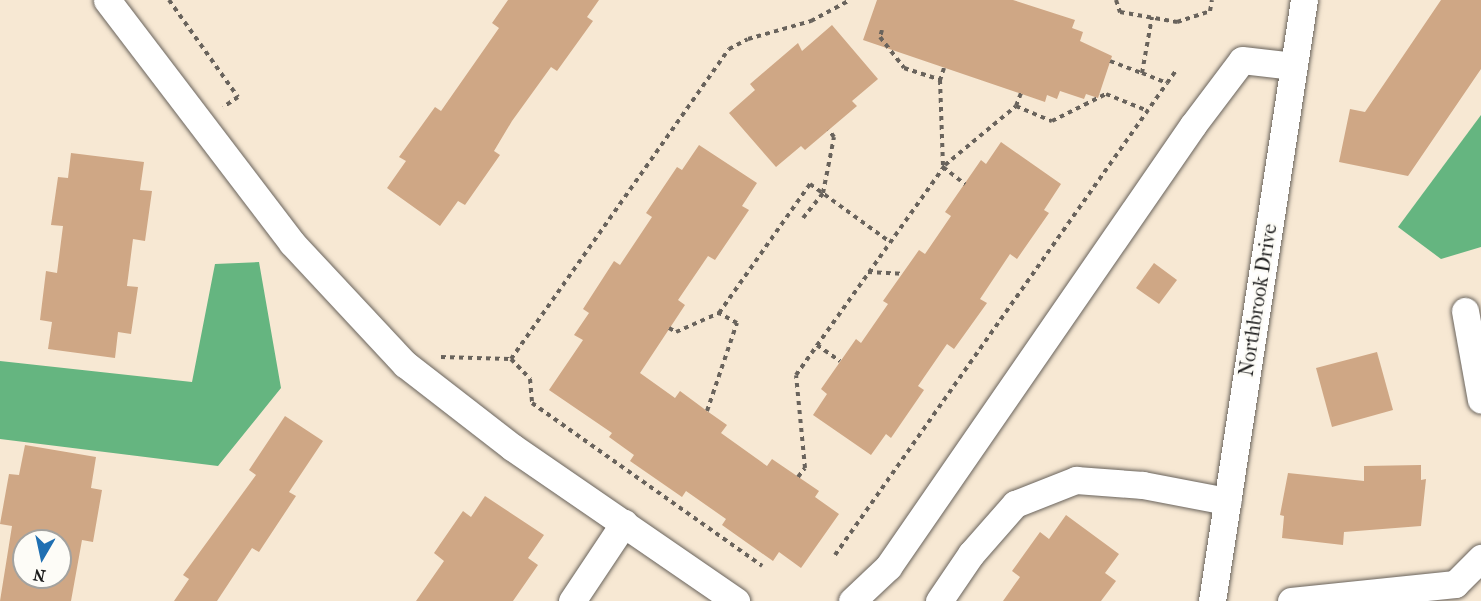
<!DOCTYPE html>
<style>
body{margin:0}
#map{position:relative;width:1481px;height:601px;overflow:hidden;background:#f7e8d3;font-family:"IM FELL French Canon",serif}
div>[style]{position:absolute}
.forest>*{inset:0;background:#65b580}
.building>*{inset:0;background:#cfa785}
.path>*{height:4px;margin-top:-2px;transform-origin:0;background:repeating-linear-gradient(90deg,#69635c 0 4.5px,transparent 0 9px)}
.roads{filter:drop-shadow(0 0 2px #69635c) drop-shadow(0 0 2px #69635c)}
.minor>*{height:27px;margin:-13.5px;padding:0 13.5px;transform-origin:13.5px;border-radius:13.5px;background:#fff}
span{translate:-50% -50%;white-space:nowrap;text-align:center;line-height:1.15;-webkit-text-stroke:5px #fdfcf7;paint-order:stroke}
.street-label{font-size:20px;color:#1c1c1c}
.north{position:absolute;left:12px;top:529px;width:60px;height:60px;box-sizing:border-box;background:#fdfcf7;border:2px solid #a3a29f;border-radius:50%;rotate:189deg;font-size:16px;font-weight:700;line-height:24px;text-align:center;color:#1c1c1c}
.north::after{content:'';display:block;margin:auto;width:21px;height:27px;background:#1f6fb2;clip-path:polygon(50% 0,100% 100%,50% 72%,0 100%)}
</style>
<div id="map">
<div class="forest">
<div style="clip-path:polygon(1481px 115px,1481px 247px,1441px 259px,1398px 227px)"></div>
<div style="clip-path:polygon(259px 262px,281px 388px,218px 466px,0 439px,0 361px,192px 382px,215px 264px)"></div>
</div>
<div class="building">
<div style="clip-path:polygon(508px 0,599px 0,587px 17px,593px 21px,557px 71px,551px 67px,512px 121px,494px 151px,500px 155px,465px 205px,458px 201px,440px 226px,387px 188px,406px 161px,399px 157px,435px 107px,441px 111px,499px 28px,492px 23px)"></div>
<div style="clip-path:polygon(877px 0,1013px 0,1075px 20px,1072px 28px,1083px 32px,1080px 41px,1112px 56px,1098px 98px,1086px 94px,1084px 99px,1060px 91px,1057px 99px,1047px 95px,1045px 102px,863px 40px)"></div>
<div style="clip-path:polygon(1441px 0,1481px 0,1481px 69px,1408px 176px,1339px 162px,1350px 109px,1365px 112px)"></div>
<div style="clip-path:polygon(832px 25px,878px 79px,852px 101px,857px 106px,805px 150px,801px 146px,776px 167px,729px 113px,755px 90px,750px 84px,798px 43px,802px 51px)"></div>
<div style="clip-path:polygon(1001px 142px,1061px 184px,1044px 210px,1049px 213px,1017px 259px,1010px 254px,980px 299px,987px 303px,954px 349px,947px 344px,918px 386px,924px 390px,891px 438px,886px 434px,871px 455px,813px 415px,827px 394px,821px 389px,856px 339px,861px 343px,888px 304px,883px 301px,919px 250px,925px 254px,951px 216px,945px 212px,981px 160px,986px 164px)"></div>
<div style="clip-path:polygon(699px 145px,757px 183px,742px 206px,749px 210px,715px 260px,708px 256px,678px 300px,685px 305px,640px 373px,675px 398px,680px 391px,707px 411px,727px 425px,721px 433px,767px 466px,772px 459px,819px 491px,815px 497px,839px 514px,801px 568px,779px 552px,773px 561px,722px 525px,726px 519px,686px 491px,682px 497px,630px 461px,634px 455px,609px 437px,612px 433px,549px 390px,583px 340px,574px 335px,589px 313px,583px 309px,614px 261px,620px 265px,652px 217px,646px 213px,677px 167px,682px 170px)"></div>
<div style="clip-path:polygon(71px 153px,144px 162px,140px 190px,152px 191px,145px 241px,133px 239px,127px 286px,138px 287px,131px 334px,118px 332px,115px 358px,48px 349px,52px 322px,40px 320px,46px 271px,57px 273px,63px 226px,51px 225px,58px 177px,68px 178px)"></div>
<div style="clip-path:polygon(1154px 263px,1177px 280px,1159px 304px,1136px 288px)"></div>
<div style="clip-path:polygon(1377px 352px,1393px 410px,1332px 427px,1316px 368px)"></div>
<div style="clip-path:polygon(285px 416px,323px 441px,289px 492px,296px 496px,259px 552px,252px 548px,217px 601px,174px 601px,189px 579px,183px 575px,256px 475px,249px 470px)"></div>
<div style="clip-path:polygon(evenodd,25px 445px,96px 457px,91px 488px,102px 490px,93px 542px,82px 540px,71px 601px,0 601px,12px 526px,0 524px,9px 474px,19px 475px,25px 445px,24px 541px,60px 541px,60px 577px,24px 577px,24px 541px)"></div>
<div style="clip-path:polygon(1421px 465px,1421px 480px,1426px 479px,1421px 526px,1344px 532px,1343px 545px,1282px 538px,1284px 516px,1280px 515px,1288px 473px,1364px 481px,1364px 466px)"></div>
<div style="clip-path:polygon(485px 496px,544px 535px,528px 558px,538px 565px,513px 601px,416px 601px,444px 561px,434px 553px,463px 511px,471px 517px)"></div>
<div style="clip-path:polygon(1066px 515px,1119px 554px,1105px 573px,1116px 581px,1101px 601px,1003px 601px,1020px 577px,1012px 571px,1040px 532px,1049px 539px)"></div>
</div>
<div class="path">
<div style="left:169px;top:0;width:119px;rotate:54.6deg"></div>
<div style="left:238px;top:97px;width:18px;rotate:146deg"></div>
<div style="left:1116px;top:0;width:13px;rotate:72deg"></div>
<div style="left:1120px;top:12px;width:58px;rotate:10deg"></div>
<div style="left:1177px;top:22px;width:35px;rotate:-18deg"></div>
<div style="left:1210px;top:11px;width:11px;rotate:-80deg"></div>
<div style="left:882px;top:30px;width:7px;rotate:106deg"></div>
<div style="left:880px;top:37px;width:39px;rotate:52deg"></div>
<div style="left:904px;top:68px;width:38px;rotate:18deg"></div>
<div style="left:1110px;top:61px;width:34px;rotate:21deg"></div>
<div style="left:1142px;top:73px;width:57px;rotate:-79.9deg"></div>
<div style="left:944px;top:68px;width:13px;rotate:108deg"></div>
<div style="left:940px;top:80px;width:87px;rotate:88deg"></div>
<div style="left:943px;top:167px;width:28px;rotate:38deg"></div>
<div style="left:1142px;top:73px;width:27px;rotate:22deg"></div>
<div style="left:1167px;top:83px;width:14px;rotate:-54deg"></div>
<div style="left:1016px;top:106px;width:14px;rotate:-69deg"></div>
<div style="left:803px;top:218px;width:32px;rotate:-51deg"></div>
<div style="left:823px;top:193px;width:57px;rotate:-78.9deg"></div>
<div style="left:834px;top:137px;width:9px;rotate:-126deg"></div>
<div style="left:868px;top:272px;width:34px;rotate:3deg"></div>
<div style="left:669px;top:328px;width:8px;rotate:30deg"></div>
<div style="left:676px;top:332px;width:47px;rotate:-23.8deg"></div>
<div style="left:817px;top:345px;width:28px;rotate:35deg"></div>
<div style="left:441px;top:357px;width:70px;rotate:1.6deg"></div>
<div style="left:511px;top:359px;width:28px;rotate:46deg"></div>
<div style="left:530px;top:379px;width:24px;rotate:85deg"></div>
<div style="left:532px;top:403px;width:282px;rotate:35.3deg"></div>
<div style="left:511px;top:359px;width:379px;rotate:-54.9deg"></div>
<div style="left:729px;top:49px;width:21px;rotate:-28deg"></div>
<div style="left:748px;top:39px;width:66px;rotate:-15.9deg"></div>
<div style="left:811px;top:21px;width:44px;rotate:-28.3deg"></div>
<div style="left:707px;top:411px;width:93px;rotate:-71.2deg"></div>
<div style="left:737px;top:323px;width:21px;rotate:-151deg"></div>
<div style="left:719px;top:313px;width:158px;rotate:-54.8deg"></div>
<div style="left:810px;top:184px;width:99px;rotate:35.9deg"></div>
<div style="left:798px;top:477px;width:11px;rotate:-52deg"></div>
<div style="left:805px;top:468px;width:93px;rotate:-95.5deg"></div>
<div style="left:796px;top:375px;width:257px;rotate:-54.6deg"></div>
<div style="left:945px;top:165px;width:92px;rotate:-39.7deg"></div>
<div style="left:1016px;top:106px;width:39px;rotate:23deg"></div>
<div style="left:1052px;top:121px;width:60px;rotate:-26.6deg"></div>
<div style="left:1106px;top:94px;width:45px;rotate:22deg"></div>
<div style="left:835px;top:555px;width:577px;rotate:-54.88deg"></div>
</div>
<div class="roads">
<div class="minor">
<div style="left:107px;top:0;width:305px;rotate:52.7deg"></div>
<div style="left:292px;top:243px;width:166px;rotate:47deg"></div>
<div style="left:405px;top:364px;width:135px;rotate:37.8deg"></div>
<div style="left:512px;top:447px;width:272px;rotate:34.5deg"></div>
<div style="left:1465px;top:311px;width:90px;rotate:79.8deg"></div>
<div style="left:572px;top:601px;width:94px;rotate:-56.3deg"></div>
<div style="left:852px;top:601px;width:50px;rotate:-43.4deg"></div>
<div style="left:888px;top:567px;width:537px;rotate:-55.39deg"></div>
<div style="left:1193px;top:125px;width:81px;rotate:-53deg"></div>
<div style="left:1242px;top:60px;width:52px;rotate:6.6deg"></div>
<div style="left:939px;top:601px;width:57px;rotate:-55.8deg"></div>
<div style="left:971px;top:554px;width:67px;rotate:-48.7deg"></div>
<div style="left:1015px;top:504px;width:66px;rotate:-21.5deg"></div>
<div style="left:1076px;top:480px;width:67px;rotate:4.3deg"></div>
<div style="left:1143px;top:485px;width:86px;rotate:10.8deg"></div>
<div style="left:1212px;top:601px;width:608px;rotate:-81.3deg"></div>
<div style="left:1291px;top:601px;width:165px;rotate:-5.9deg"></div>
<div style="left:1455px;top:584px;width:37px;rotate:-45deg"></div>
</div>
</div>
<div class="street-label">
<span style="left:1258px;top:300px;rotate:-81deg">Northbrook Drive</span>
</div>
<div class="north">N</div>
</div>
